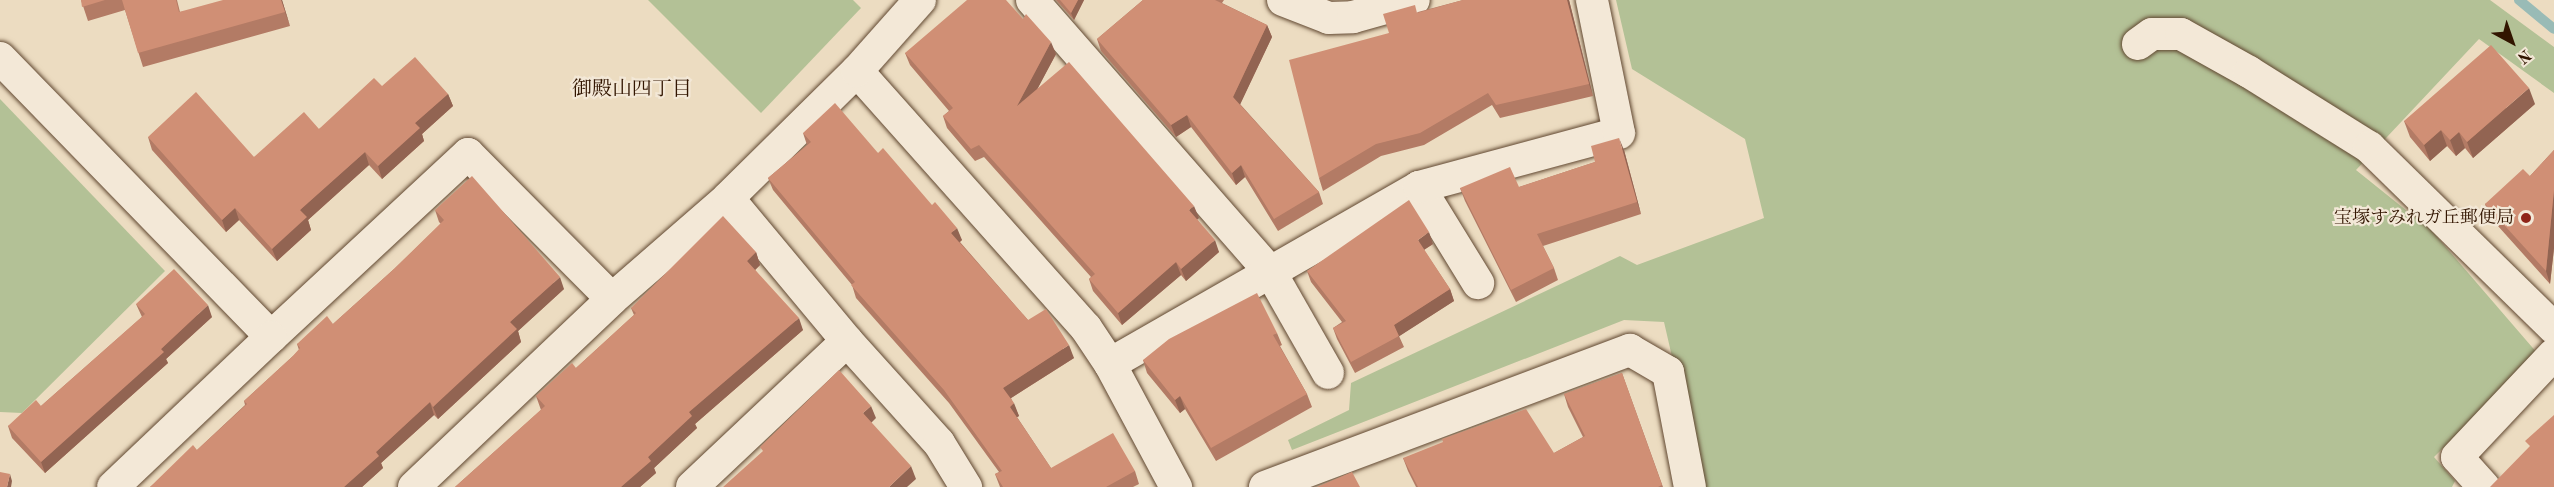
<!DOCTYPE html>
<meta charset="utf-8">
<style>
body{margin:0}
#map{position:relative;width:2554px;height:487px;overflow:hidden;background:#ecdcc1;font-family:"Old Standard TT","Noto Serif JP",serif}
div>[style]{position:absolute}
.green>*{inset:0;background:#b3c196}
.stream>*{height:10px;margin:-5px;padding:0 5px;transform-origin:5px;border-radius:5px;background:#99bbb6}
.roads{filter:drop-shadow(0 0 2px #604730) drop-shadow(0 0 2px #604730)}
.minor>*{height:32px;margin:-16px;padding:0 16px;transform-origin:16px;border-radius:16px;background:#f3e8d7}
.wall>*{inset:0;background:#b37b65}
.shaded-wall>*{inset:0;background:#926452}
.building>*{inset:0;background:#d08f75}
.dots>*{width:16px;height:16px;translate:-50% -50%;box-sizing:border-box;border:3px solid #f3e8d7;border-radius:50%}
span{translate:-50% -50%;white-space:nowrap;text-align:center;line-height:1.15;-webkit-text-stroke:4.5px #f3e8d7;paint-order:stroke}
.poi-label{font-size:18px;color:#321500}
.right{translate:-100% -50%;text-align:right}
.neighbourhood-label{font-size:20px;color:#321500}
.north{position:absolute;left:2482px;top:12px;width:60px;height:60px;-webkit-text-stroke:4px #f3e8d7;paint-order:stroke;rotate:140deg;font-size:16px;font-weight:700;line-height:24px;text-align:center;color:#321500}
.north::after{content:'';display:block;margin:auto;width:21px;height:27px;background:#321500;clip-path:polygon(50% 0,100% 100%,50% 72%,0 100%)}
</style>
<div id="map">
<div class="green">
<div style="clip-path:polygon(648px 0,853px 0,861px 8px,761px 113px)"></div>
<div style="clip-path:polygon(1616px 0,2490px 0,2554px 47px,2554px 93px,2479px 39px,2356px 170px,2432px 231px,2538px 354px,2434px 457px,2455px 481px,2452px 487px,1702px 487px,1664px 322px,1624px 320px,1292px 450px,1288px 440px,1349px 410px,1351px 383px,1620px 256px,1637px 265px,1764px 218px,1745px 139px,1632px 69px)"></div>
<div style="clip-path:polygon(0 99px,165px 271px,22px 413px,0 412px)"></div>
</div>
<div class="stream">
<div style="left:2519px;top:0;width:45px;rotate:39.6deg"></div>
</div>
<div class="roads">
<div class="minor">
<div style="left:1032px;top:0;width:363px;rotate:48.8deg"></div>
<div style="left:1271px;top:273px;width:115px;rotate:60.3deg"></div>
<div style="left:1283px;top:0;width:49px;rotate:21.4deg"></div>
<div style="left:1329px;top:18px;width:24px;rotate:-2deg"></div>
<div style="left:1353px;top:17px;width:63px;rotate:-15.6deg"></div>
<div style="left:2138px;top:44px;width:17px;rotate:-36deg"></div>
<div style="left:2152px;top:34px;width:29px"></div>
<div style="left:2181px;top:34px;width:78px;rotate:29.2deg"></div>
<div style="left:2249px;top:72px;width:142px;rotate:32deg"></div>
<div style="left:2369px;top:147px;width:259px;rotate:44.4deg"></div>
<div style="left:0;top:58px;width:389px;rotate:45.8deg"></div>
<div style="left:271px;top:337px;width:269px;rotate:-42.9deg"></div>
<div style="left:468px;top:154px;width:204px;rotate:45.2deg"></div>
<div style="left:857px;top:71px;width:344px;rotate:48.3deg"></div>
<div style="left:1086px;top:328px;width:43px;rotate:56.3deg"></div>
<div style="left:1110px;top:364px;width:140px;rotate:61.8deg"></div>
<div style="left:1419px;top:187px;width:113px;rotate:58.4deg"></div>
<div style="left:728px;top:198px;width:186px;rotate:50.2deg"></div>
<div style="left:847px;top:341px;width:137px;rotate:48deg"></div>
<div style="left:939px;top:443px;width:52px;rotate:58.5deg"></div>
<div style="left:1110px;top:364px;width:356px;rotate:-29.8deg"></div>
<div style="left:1419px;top:187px;width:207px;rotate:-15.1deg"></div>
<div style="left:1619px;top:133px;width:136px;rotate:-101.5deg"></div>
<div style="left:113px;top:487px;width:218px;rotate:-43.5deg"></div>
<div style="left:414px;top:487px;width:273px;rotate:-43.5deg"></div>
<div style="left:612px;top:299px;width:154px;rotate:-41deg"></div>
<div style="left:728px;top:198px;width:181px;rotate:-44.6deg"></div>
<div style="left:857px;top:71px;width:95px;rotate:-48.4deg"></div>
<div style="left:692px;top:487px;width:213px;rotate:-43.3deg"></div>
<div style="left:1265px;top:487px;width:390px;rotate:-20.6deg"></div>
<div style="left:1630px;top:350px;width:44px;rotate:30.1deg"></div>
<div style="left:1668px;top:372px;width:117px;rotate:79.2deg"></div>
<div style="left:2484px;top:487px;width:40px;rotate:-132deg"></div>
<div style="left:2457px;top:457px;width:141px;rotate:-46.7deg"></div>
</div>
</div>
<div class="wall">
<div style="clip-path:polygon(81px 0,177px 0,180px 12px,282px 0,290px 26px,143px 67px,125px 10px,88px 21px)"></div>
<div style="clip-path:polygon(1056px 0,1084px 0,1074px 20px)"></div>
<div style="clip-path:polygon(1143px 0,1224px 0,1222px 3px,1267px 25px,1272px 37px,1240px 104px,1319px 192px,1323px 204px,1278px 231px,1245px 177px,1236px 185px,1191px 127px,1176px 137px,1101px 51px,1097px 39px)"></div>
<div style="clip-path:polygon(1463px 0,1569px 0,1593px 96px,1500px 118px,1492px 105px,1424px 145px,1381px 156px,1323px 191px,1319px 178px,1389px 33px,1418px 12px)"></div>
<div style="clip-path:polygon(1023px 19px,1056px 54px,1037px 89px,1199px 218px,1197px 219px,1219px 252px,1186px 281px,1181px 275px,1122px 325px,1093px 291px,1089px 279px,1091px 277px,984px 157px,975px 161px,947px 128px,943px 116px,949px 111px,910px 65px,905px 53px)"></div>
<div style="clip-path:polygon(382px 86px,448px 94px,453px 106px,422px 134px,424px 141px,382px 179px,369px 165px,308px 220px,311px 230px,277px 261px,239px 220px,226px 232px,152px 150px,148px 137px,254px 157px,319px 129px)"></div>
<div style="clip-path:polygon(2535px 104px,2473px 158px,2465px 148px,2456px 156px,2447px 146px,2430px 161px,2410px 137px,2404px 121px)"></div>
<div style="clip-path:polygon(803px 133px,878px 153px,962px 240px,960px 242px,1028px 320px,1074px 358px,1011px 398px,1019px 416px,1017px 417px,1051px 468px,1135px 471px,1139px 484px,1133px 487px,1000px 487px,995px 474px,999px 472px,949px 403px,856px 298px,852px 285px,773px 190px,768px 178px,807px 145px)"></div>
<div style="clip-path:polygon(1624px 150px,1641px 214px,1543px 246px,1554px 268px,1558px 280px,1516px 302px,1465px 201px,1460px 188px,1519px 187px,1595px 162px)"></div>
<div style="clip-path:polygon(2554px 150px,2554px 248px,2550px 284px,2489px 216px,2485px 204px,2530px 176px)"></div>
<div style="clip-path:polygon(435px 210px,564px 289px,518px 331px,521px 342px,438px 419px,434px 415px,381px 463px,383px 468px,362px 487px,150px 487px,197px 450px,245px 405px,244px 401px,293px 356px,299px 350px,297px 344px,333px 324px,394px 269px,441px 224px,439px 222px)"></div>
<div style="clip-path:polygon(1433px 244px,1424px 250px,1450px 289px,1454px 301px,1399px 336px,1404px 347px,1355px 373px,1337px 339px,1333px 328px,1342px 322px,1311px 282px,1307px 271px)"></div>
<div style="clip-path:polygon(756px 252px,760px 265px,755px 270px,803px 330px,695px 424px,697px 428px,654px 468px,656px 473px,640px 487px,455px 487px,541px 410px,536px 396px,576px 368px,634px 315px,631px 308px)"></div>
<div style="clip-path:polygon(136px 304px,212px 317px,166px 359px,168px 363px,45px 473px,12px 438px,8px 426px,41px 406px,142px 317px)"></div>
<div style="clip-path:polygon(1277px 333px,1282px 345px,1280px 346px,1307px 394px,1312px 407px,1216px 461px,1185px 409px,1180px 413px,1147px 373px,1143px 360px)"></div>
<div style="clip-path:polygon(1622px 373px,1663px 487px,1416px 487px,1408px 471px,1403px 458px,1554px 453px,1583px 437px,1568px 407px,1564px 394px)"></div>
</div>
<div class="shaded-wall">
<div style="clip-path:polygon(281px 0,282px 0,290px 26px,285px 12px)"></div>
<div style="clip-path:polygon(1078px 0,1084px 0,1074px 20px,1071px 13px)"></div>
<div style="clip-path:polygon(1567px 0,1569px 0,1593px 96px,1589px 84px)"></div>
<div style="clip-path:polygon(1267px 25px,1272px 37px,1238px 109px,1233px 97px)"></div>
<div style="clip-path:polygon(1051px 42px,1056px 54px,1022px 118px,1017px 106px)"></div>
<div style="clip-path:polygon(2529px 88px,2535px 104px,2473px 158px,2467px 142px)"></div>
<div style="clip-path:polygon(448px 94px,453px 106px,422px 134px,424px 141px,382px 179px,378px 166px,415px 123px)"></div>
<div style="clip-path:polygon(1187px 115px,1191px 127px,1176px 137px,1171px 125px)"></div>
<div style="clip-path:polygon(2441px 130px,2447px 146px,2430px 161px,2424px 145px)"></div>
<div style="clip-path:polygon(2459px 132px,2465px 148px,2456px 156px,2450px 140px)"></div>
<div style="clip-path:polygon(1619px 138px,1624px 150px,1641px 214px,1637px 202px)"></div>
<div style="clip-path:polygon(365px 152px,369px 165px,308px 220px,311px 230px,277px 261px,272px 249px,300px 210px)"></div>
<div style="clip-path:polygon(1241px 165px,1245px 177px,1236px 185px,1232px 173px)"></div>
<div style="clip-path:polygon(2554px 190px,2554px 248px,2550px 284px,2546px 271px)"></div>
<div style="clip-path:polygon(1194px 206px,1199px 218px,1194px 222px,1189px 210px)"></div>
<div style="clip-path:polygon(235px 208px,239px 220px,226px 232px,222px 220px)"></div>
<div style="clip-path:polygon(957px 228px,962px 240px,956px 245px,951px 233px)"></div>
<div style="clip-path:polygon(1429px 232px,1433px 244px,1422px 251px,1418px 240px)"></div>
<div style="clip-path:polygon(1215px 240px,1219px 252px,1186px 281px,1181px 269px)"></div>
<div style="clip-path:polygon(756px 252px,760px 265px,752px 273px,747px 261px)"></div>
<div style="clip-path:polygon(1176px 262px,1181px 275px,1122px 325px,1118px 313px)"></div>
<div style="clip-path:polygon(560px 277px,564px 289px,518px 331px,521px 342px,438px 419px,433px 407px,510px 322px)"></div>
<div style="clip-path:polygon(1450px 289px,1454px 301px,1398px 337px,1394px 325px)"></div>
<div style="clip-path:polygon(208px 305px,212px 317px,166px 359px,168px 363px,45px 473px,41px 462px)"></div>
<div style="clip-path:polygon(799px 318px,803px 330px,695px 424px,697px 428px,654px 468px,656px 473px,640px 487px,621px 487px,689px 412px)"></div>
<div style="clip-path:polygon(1069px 345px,1074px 358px,1008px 400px,1003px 388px)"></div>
<div style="clip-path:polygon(1180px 396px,1185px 409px,1180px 413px,1175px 400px)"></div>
<div style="clip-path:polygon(430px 402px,434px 415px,381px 463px,383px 468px,362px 487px,344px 487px,376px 452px)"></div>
<div style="clip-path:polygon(1014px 403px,1019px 416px,1014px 419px,1010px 407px)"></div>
<div style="clip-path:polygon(871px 406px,876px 418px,868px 426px,863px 413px)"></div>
<div style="clip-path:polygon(911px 466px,916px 479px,907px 487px,889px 487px)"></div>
<div style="clip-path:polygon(10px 474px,12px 481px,11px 487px,7px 487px)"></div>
</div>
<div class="building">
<div style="clip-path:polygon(81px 0,105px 0,82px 7px)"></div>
<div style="clip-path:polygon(122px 0,176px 0,179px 12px,223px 0,281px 0,285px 12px,138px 53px)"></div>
<div style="clip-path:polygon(967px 0,1006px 0,1023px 19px,1026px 14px,1051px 42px,1017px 106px,1069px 62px,1194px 206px,1189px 210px,1215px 240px,1181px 269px,1176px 262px,1118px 313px,1089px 279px,1095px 274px,979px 145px,971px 149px,943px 116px,953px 108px,905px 53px)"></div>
<div style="clip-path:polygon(1060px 0,1078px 0,1071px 13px)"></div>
<div style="clip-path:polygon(1143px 0,1215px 0,1267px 25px,1233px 97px,1319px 192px,1274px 219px,1241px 165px,1232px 173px,1187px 115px,1171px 125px,1097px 39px)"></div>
<div style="clip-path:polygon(1463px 0,1567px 0,1589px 84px,1496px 105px,1488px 93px,1420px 133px,1376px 144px,1319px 178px,1289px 60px,1389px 33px,1383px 14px,1415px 5px,1417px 13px)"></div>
<div style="clip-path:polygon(2491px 45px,2529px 88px,2467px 142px,2459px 132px,2450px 140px,2441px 130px,2424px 145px,2404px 121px)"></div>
<div style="clip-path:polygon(415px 57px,448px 94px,415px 123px,420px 128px,378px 166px,365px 152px,300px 210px,307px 217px,272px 249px,235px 208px,222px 220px,148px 137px,196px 92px,254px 157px,304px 112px,319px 129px,374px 78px,382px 86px)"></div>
<div style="clip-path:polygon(835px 103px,878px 153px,883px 148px,932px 205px,935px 202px,957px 228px,951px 233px,1028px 320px,1046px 309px,1069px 345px,1003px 388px,1014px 403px,1010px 407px,1051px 468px,1113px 433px,1135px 471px,1106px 487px,1003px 487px,995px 474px,1002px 471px,944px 390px,851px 285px,855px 282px,768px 178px,811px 142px,803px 133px)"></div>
<div style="clip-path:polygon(1619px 138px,1637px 202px,1537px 234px,1554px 268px,1511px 290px,1460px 188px,1510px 167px,1519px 187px,1595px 162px,1591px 146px)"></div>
<div style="clip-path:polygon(2554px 150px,2554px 190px,2546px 271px,2485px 204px,2523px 169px,2530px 176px)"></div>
<div style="clip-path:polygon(472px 176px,560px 277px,510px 322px,517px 329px,433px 407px,430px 402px,376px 452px,379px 456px,344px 487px,150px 487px,193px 445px,197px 450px,247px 404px,244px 401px,293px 356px,300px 348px,297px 344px,327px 316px,333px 324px,394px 269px,444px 220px,435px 210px)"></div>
<div style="clip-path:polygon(1409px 200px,1429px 232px,1418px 240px,1450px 289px,1394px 325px,1399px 336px,1351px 362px,1333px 328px,1346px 321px,1307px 271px)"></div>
<div style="clip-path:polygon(723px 216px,756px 252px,747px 261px,799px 318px,689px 412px,692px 416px,648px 457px,651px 461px,621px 487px,455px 487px,545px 406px,536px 396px,572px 363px,576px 368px,636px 313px,631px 308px)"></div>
<div style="clip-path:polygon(174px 269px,208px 305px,161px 349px,164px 352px,41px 462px,8px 426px,36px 400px,41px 406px,145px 314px,136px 304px)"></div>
<div style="clip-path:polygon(1257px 293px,1277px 333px,1273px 335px,1307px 394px,1211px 448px,1180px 396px,1175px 400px,1143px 360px,1169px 339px)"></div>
<div style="clip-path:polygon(839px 370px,871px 406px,863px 413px,911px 466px,889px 487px,723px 487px,763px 451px,760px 447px)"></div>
<div style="clip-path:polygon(1622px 373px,1662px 485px,1658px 487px,1418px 487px,1403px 458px,1443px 442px,1442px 439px,1526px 409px,1554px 453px,1585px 436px,1564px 394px)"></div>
<div style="clip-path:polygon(2554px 415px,2554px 487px,2490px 487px,2530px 446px,2525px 441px)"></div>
<div style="clip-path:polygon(0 472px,10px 474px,7px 487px,0 487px)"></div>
<div style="clip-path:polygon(1352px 472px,1360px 487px,1317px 487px)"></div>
</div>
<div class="dots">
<div style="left:2526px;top:218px;background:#8f2418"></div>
</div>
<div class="poi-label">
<span class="right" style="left:2514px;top:218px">宝塚すみれガ丘郵便局</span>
</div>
<div class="neighbourhood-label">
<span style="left:632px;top:90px">御殿山四丁目</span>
</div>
<div class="north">N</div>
</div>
